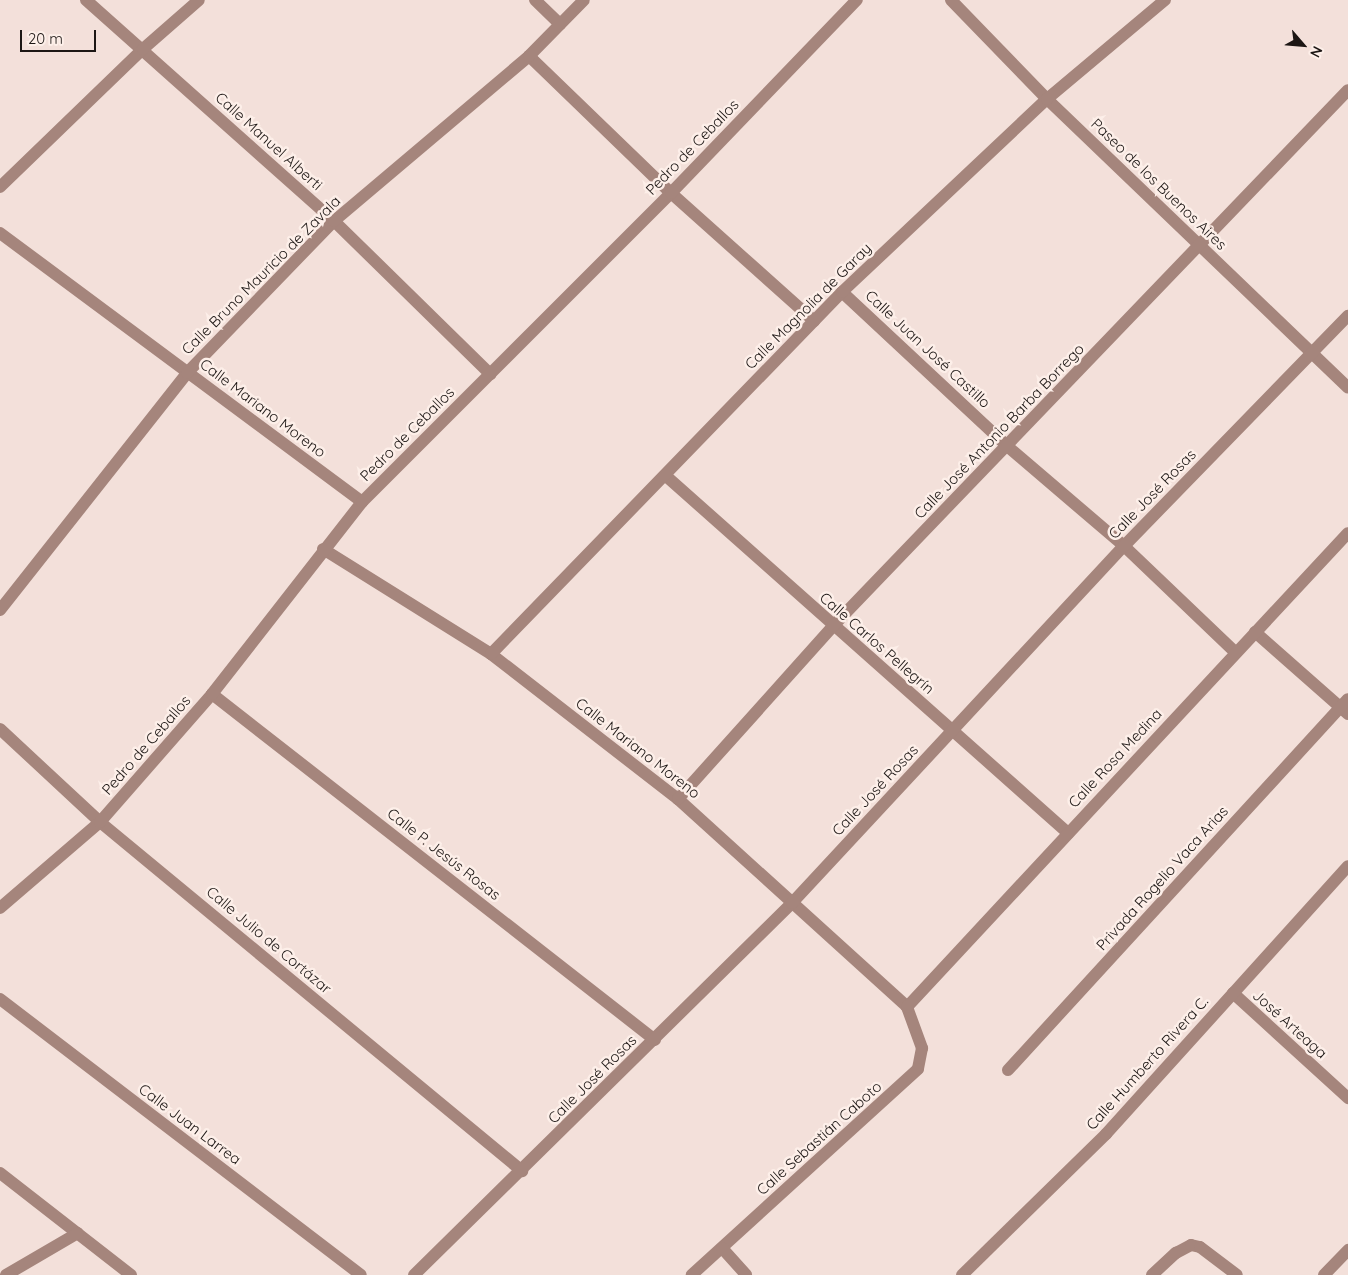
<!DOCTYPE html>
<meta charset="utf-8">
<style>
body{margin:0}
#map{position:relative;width:1348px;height:1275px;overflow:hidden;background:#f3e0da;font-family:Quicksand,sans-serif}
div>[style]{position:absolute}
.street>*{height:12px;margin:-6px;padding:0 6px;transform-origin:6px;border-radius:6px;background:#a5857c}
span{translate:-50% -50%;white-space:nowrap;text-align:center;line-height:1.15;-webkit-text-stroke:5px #fdefe9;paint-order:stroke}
.street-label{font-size:15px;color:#1c1614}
.north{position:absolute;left:1278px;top:20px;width:50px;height:50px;-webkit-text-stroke:4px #fdefe9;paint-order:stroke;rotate:117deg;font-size:14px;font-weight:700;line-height:20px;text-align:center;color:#1c1614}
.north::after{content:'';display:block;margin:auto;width:18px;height:22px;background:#1c1614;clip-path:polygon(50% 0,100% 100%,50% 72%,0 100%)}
.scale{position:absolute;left:20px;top:30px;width:76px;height:22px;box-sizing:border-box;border:2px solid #1c1614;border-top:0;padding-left:6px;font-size:15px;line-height:18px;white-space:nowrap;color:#1c1614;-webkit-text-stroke:4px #fdefe9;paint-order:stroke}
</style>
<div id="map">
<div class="street">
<div style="left:86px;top:0;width:332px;rotate:41.7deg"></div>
<div style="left:334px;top:221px;width:219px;rotate:44.4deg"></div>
<div style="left:535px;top:0;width:35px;rotate:44deg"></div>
<div style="left:951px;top:0;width:138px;rotate:45.9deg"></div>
<div style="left:1047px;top:99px;width:417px;rotate:43.8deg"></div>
<div style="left:529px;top:56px;width:197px;rotate:44deg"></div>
<div style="left:671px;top:193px;width:192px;rotate:41.8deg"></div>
<div style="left:0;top:187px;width:199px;rotate:-44deg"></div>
<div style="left:143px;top:49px;width:74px;rotate:-41.2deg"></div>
<div style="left:0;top:233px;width:451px;rotate:36.6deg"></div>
<div style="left:842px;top:292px;width:226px;rotate:43deg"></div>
<div style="left:1007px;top:446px;width:154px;rotate:40.5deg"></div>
<div style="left:1124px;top:546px;width:153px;rotate:43.7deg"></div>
<div style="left:666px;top:476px;width:538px;rotate:41.61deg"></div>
<div style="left:323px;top:549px;width:198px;rotate:32deg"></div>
<div style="left:491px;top:654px;width:237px;rotate:37.8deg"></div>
<div style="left:678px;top:799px;width:309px;rotate:42.2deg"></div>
<div style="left:907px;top:1007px;width:44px;rotate:69.9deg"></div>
<div style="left:922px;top:1048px;width:21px;rotate:101deg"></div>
<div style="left:918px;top:1069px;width:306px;rotate:137.7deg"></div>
<div style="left:0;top:610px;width:302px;rotate:-51.7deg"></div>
<div style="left:187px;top:373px;width:211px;rotate:-46deg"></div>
<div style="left:334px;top:221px;width:255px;rotate:-40.2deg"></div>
<div style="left:529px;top:56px;width:78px;rotate:-45.5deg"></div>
<div style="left:1255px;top:632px;width:124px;rotate:41.4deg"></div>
<div style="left:491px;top:654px;width:504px;rotate:-45.88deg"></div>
<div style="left:842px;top:292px;width:282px;rotate:-43.3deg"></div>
<div style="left:1047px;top:99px;width:154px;rotate:-40deg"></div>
<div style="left:212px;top:694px;width:562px;rotate:37.99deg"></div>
<div style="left:0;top:729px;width:137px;rotate:42.9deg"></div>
<div style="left:100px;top:822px;width:548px;rotate:39.59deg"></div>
<div style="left:678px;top:799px;width:232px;rotate:-48.1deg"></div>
<div style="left:833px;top:626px;width:743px;rotate:-46.14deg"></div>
<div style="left:0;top:908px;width:132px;rotate:-40.7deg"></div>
<div style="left:100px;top:822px;width:170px;rotate:-48.8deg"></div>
<div style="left:212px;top:694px;width:244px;rotate:-52deg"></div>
<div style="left:362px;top:502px;width:437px;rotate:-45deg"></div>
<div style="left:671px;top:193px;width:268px;rotate:-46.1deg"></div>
<div style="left:1233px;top:993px;width:156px;rotate:42.4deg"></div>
<div style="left:0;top:999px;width:454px;rotate:37.4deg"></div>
<div style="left:907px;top:1007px;width:647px;rotate:-47.07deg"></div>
<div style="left:1008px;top:1070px;width:503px;rotate:-47.5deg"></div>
<div style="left:0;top:1173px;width:166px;rotate:37.9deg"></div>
<div style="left:722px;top:1248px;width:36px;rotate:48deg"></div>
<div style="left:6px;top:1275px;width:83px;rotate:-30.3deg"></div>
<div style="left:414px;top:1275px;width:530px;rotate:-44.54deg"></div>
<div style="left:792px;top:903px;width:488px;rotate:-47.1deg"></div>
<div style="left:1124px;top:546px;width:321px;rotate:-45.8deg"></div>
<div style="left:962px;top:1275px;width:202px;rotate:-44.4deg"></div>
<div style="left:1106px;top:1134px;width:361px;rotate:-47.9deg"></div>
<div style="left:1152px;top:1275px;width:33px;rotate:-43deg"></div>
<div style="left:1176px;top:1253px;width:17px;rotate:-28deg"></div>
<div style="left:1191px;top:1245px;width:9px;rotate:13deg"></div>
<div style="left:1200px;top:1247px;width:46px;rotate:37.1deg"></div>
<div style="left:1324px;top:1275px;width:35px;rotate:-46deg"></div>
</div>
<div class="street-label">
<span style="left:269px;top:141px;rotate:42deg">Calle Manuel Alberti</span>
<span style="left:692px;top:147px;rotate:-46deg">Pedro de Ceballos</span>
<span style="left:1159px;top:184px;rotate:44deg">Paseo de los Buenos Aires</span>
<span style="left:261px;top:275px;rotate:-45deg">Calle Bruno Mauricio de Zavala</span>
<span style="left:808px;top:306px;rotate:-45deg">Calle Magnolia de Garay</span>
<span style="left:928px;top:349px;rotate:43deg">Calle Juan José Castillo</span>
<span style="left:263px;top:408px;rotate:37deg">Calle Mariano Moreno</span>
<span style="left:999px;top:431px;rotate:-46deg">Calle José Antonio Barba Borrego</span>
<span style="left:407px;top:434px;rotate:-45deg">Pedro de Ceballos</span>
<span style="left:1152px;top:494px;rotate:-46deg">Calle José Rosas</span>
<span style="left:877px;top:643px;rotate:41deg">Calle Carlos Pellegrín</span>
<span style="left:146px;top:745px;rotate:-49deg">Pedro de Ceballos</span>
<span style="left:638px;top:748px;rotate:38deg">Calle Mariano Moreno</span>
<span style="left:1115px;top:758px;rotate:-47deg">Calle Rosa Medina</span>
<span style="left:875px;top:790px;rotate:-47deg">Calle José Rosas</span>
<span style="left:444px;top:854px;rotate:38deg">Calle P. Jesús Rosas</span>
<span style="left:1162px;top:878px;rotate:-48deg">Privada Rogelio Vaca Arias</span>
<span style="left:269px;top:940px;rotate:40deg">Calle Julio de Cortázar</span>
<span style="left:1290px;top:1024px;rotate:42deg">José Arteaga</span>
<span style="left:1147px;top:1063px;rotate:-48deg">Calle Humberto Rivera C.</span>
<span style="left:592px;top:1079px;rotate:-45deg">Calle José Rosas</span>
<span style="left:190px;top:1124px;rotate:37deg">Calle Juan Larrea</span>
<span style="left:819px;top:1138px;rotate:-42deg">Calle Sebastián Caboto</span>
</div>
<div class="north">N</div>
<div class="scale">20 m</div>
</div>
